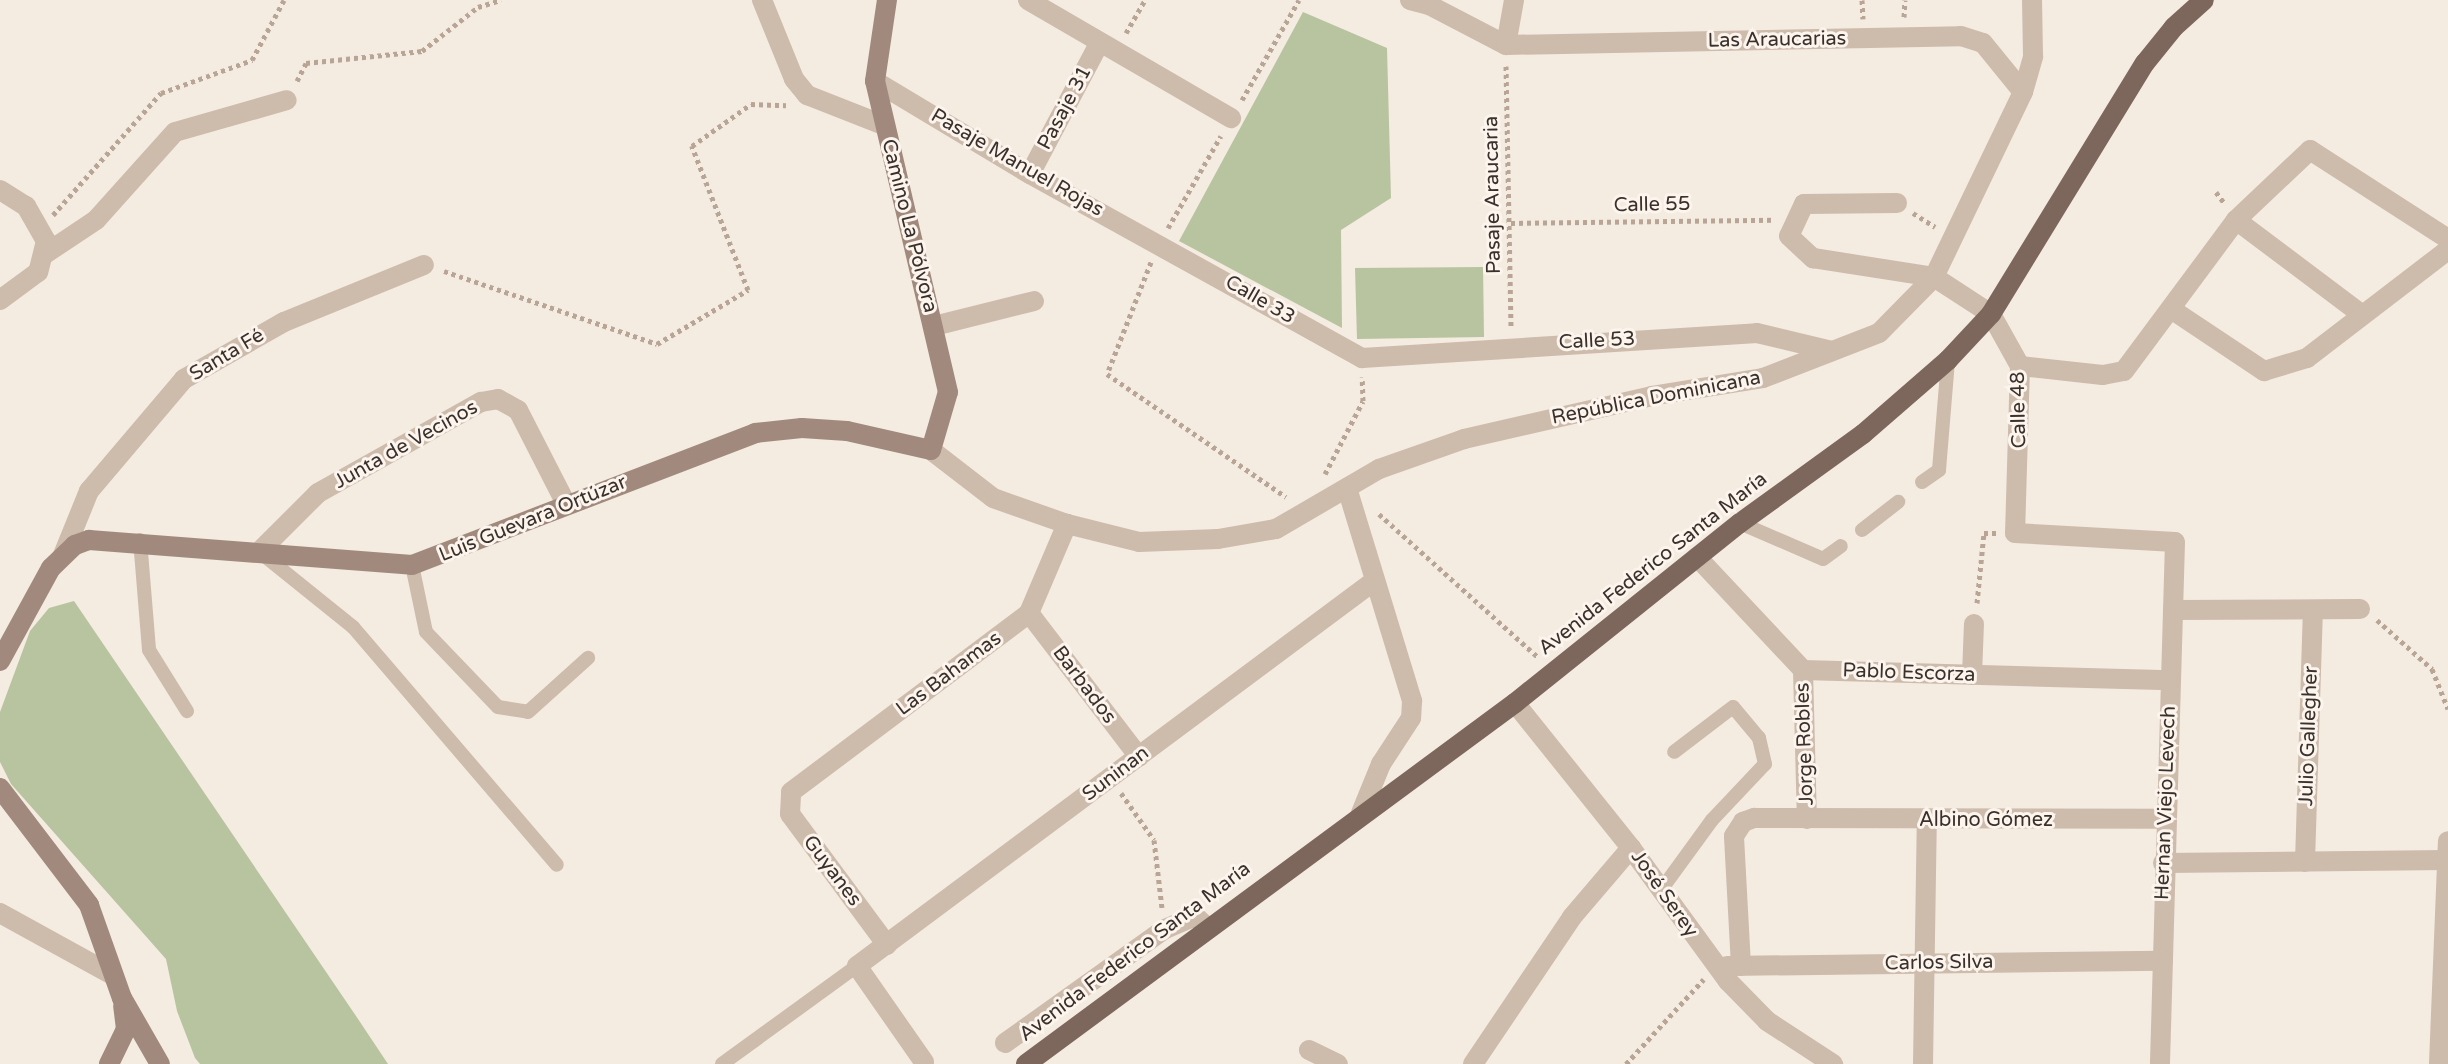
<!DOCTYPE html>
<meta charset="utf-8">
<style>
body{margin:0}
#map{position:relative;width:2448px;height:1064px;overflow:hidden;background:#f4ebe1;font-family:"Varela Round",sans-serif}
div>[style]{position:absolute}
.green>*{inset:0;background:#b8c4a0}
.path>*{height:5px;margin-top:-2.5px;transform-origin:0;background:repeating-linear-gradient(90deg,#b9a596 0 4px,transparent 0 8px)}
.lane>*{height:14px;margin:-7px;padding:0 7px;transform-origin:7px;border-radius:7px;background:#cdbbac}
.street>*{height:20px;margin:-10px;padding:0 10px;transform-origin:10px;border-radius:10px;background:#cdbbac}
.secondary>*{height:20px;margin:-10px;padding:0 10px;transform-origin:10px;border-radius:10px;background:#a18a7d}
.primary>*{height:20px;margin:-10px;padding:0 10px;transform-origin:10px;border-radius:10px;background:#7d675c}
span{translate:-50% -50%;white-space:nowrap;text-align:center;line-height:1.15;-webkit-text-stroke:6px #fbf5ee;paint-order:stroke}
.street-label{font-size:20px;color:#3b302b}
</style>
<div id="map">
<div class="green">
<div style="clip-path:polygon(1303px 12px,1387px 48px,1391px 198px,1341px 230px,1342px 328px,1179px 241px)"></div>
<div style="clip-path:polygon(1483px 267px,1484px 337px,1357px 339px,1355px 268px)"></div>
<div style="clip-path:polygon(74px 601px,356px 1016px,388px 1064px,200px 1064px,195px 1058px,177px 1011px,166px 959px,11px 784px,0 762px,0 712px,30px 631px,49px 608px)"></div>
</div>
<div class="path">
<div style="left:1862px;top:0;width:19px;rotate:87deg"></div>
<div style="left:1904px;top:17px;width:17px;rotate:-87deg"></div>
<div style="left:1126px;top:33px;width:38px;rotate:-60deg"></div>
<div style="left:1506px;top:66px;width:262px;rotate:88.9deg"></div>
<div style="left:297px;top:81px;width:20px;rotate:-63deg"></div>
<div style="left:306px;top:63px;width:117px;rotate:-5.9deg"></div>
<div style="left:422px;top:51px;width:71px;rotate:-38.2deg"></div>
<div style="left:478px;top:7px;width:24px;rotate:-17deg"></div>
<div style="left:1242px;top:100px;width:115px;rotate:-60.3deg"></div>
<div style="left:2216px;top:192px;width:15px;rotate:53deg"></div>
<div style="left:1913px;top:213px;width:26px;rotate:32deg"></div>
<div style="left:53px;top:215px;width:163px;rotate:-48.5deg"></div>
<div style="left:161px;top:93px;width:97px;rotate:-19.9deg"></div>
<div style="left:252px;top:60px;width:68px;rotate:-61.9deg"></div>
<div style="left:1511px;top:223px;width:264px;rotate:-0.7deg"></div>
<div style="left:1168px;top:228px;width:106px;rotate:-60.1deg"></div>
<div style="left:1151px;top:262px;width:120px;rotate:111.4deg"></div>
<div style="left:1107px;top:374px;width:217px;rotate:34.5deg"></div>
<div style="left:444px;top:271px;width:225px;rotate:18.9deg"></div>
<div style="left:657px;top:344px;width:106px;rotate:-30.7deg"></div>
<div style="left:748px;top:290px;width:155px;rotate:-111.3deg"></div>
<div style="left:692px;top:146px;width:72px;rotate:-35.4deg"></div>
<div style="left:751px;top:104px;width:35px;rotate:2deg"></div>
<div style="left:1325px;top:474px;width:82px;rotate:-62.5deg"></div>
<div style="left:1363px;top:401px;width:24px;rotate:-92deg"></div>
<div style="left:1379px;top:514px;width:214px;rotate:42deg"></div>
<div style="left:1977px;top:603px;width:70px;rotate:-84.3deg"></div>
<div style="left:1984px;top:533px;width:12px"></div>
<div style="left:2377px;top:620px;width:74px;rotate:41.7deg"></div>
<div style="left:2432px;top:669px;width:43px;rotate:68.2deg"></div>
<div style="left:1121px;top:793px;width:57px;rotate:54.9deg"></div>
<div style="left:1154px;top:840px;width:68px;rotate:83.3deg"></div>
<div style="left:1626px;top:1064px;width:115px;rotate:-47.5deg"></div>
</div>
<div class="lane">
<div style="left:1922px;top:482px;width:21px;rotate:-35deg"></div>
<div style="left:1939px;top:470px;width:110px;rotate:-85.3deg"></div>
<div style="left:1740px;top:523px;width:90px;rotate:23.4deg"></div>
<div style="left:1823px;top:559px;width:22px;rotate:-36deg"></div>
<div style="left:1862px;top:530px;width:46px;rotate:-37.9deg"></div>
<div style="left:140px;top:540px;width:110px;rotate:85.3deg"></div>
<div style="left:149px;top:650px;width:72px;rotate:58.1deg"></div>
<div style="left:261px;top:553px;width:118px;rotate:38.8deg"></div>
<div style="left:353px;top:627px;width:313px;rotate:49.4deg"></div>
<div style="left:412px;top:565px;width:68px;rotate:78.2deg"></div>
<div style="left:426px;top:632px;width:104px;rotate:46.2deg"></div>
<div style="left:498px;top:707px;width:30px;rotate:9deg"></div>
<div style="left:528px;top:712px;width:81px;rotate:-42deg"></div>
<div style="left:1661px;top:890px;width:87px;rotate:-53.9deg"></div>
<div style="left:1712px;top:820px;width:77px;rotate:-46.6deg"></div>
<div style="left:1765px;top:764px;width:27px;rotate:-103deg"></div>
<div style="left:1759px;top:738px;width:40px;rotate:-130deg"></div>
<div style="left:1733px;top:707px;width:74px;rotate:142.7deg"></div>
<div style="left:722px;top:1064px;width:167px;rotate:-36deg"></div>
</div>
<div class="street">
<div style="left:762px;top:0;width:85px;rotate:67.9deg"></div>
<div style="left:794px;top:79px;width:21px;rotate:51deg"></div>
<div style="left:807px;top:95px;width:82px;rotate:21.5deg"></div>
<div style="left:1028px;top:0;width:235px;rotate:30.2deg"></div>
<div style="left:1410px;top:0;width:20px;rotate:15deg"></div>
<div style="left:1429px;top:5px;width:87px;rotate:27.5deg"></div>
<div style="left:1506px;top:45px;width:455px;rotate:-1.1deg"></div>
<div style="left:1961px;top:36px;width:23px;rotate:18deg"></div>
<div style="left:1983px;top:43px;width:63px;rotate:50.8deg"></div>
<div style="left:1506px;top:45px;width:46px;rotate:-79.9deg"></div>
<div style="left:875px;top:81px;width:181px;rotate:31deg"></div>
<div style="left:1030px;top:174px;width:380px;rotate:29deg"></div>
<div style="left:1362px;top:358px;width:396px;rotate:-3.6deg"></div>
<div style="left:1757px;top:333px;width:77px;rotate:13.5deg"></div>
<div style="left:1030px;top:174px;width:149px;rotate:-62.1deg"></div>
<div style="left:0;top:190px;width:31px;rotate:32deg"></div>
<div style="left:26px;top:206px;width:40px;rotate:60.3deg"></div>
<div style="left:46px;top:241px;width:32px;rotate:104deg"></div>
<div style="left:38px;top:272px;width:47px;rotate:143.6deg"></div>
<div style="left:1897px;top:203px;width:93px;rotate:179.4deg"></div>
<div style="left:1804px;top:204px;width:35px;rotate:115deg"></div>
<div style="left:1789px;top:236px;width:33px;rotate:43deg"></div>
<div style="left:1813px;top:258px;width:122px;rotate:8.9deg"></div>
<div style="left:1934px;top:277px;width:68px;rotate:33deg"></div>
<div style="left:1991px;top:314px;width:60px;rotate:60.9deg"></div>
<div style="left:2020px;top:366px;width:167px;rotate:91.7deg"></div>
<div style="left:2015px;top:533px;width:160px;rotate:3.2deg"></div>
<div style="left:2175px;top:542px;width:522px;rotate:91.65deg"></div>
<div style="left:2236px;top:220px;width:156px;rotate:36.9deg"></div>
<div style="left:45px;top:254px;width:61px;rotate:-33.7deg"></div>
<div style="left:96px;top:220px;width:118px;rotate:-48.1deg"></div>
<div style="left:175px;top:132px;width:116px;rotate:-15.9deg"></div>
<div style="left:2171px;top:309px;width:112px;rotate:33.7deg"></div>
<div style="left:2264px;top:371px;width:45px;rotate:-16.8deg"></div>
<div style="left:2307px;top:358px;width:178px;rotate:-37.5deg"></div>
<div style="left:934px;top:326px;width:103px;rotate:-14deg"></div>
<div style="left:2020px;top:366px;width:83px;rotate:6.2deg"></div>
<div style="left:2103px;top:375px;width:21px;rotate:-11deg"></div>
<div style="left:2124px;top:371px;width:188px;rotate:-53.4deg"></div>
<div style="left:2236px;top:220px;width:102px;rotate:-43.4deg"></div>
<div style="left:2310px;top:150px;width:164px;rotate:32.8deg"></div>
<div style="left:931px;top:450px;width:78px;rotate:37.7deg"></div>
<div style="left:993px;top:498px;width:78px;rotate:19.4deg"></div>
<div style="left:1067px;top:524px;width:74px;rotate:14deg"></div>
<div style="left:1139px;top:542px;width:79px;rotate:-2.2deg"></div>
<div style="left:1218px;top:539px;width:59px;rotate:-9.8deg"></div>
<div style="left:1276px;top:529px;width:119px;rotate:-30.2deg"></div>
<div style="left:1379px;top:469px;width:90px;rotate:-19.4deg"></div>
<div style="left:1464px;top:439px;width:192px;rotate:-12.9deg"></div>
<div style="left:1651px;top:396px;width:113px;rotate:-9.1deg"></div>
<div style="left:1763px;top:378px;width:124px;rotate:-21.2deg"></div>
<div style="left:1879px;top:333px;width:78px;rotate:-45.5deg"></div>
<div style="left:1934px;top:277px;width:205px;rotate:-64.3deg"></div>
<div style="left:2023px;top:92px;width:37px;rotate:-74deg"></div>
<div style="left:2033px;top:56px;width:56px;rotate:-91deg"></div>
<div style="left:1347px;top:488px;width:223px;rotate:73deg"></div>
<div style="left:1412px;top:701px;width:17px;rotate:93deg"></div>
<div style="left:1411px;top:718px;width:55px;rotate:123.1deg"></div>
<div style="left:1381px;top:764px;width:53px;rotate:112.2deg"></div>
<div style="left:259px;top:552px;width:83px;rotate:-45deg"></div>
<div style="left:318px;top:493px;width:187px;rotate:-29.2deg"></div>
<div style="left:481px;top:402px;width:17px;rotate:-10deg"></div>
<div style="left:498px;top:399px;width:23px;rotate:29deg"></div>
<div style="left:518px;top:410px;width:106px;rotate:62.9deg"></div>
<div style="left:63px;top:555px;width:69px;rotate:-67.9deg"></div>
<div style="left:89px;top:491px;width:147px;rotate:-49.7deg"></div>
<div style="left:184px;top:379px;width:115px;rotate:-29.7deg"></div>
<div style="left:284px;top:322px;width:151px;rotate:-22.2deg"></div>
<div style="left:1697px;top:557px;width:155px;rotate:46.8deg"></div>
<div style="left:1803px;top:670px;width:367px;rotate:1.6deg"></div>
<div style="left:2173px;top:610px;width:187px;rotate:-0.3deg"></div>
<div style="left:1029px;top:613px;width:181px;rotate:52.6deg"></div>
<div style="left:1803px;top:670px;width:149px;rotate:88.5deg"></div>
<div style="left:1972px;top:675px;width:51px;rotate:-87.8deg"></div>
<div style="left:1515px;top:703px;width:186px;rotate:51.3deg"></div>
<div style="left:1631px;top:848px;width:165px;rotate:53.9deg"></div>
<div style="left:1728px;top:981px;width:56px;rotate:45.7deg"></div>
<div style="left:1767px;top:1021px;width:79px;rotate:33.1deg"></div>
<div style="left:2305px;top:862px;width:252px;rotate:-88.2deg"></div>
<div style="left:2163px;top:863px;width:284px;rotate:-0.6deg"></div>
<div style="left:0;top:913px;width:129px;rotate:28.8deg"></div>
<div style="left:887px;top:945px;width:163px;rotate:-126.5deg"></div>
<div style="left:790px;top:814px;width:22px;rotate:-87deg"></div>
<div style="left:791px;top:792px;width:298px;rotate:-36.9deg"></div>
<div style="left:1029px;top:613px;width:97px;rotate:-66.9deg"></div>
<div style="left:1727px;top:966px;width:436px;rotate:-0.7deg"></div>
<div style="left:1741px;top:966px;width:130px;rotate:-93.1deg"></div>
<div style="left:1734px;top:836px;width:17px;rotate:-57deg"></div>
<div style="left:1743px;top:822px;width:12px;rotate:-20deg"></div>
<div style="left:1754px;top:818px;width:410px;rotate:0.1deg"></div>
<div style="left:1005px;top:1043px;width:196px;rotate:-35.5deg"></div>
<div style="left:1165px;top:929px;width:33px;rotate:-23deg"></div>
<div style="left:1195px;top:916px;width:18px;rotate:43deg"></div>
<div style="left:1309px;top:1050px;width:32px;rotate:26deg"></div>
<div style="left:924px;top:1062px;width:117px;rotate:-124.9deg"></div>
<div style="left:857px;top:966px;width:645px;rotate:-36.67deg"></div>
<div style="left:1473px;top:1064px;width:177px;rotate:-56deg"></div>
<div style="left:1572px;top:917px;width:91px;rotate:-49.5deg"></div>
<div style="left:1923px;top:1064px;width:243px;rotate:-89.1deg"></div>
<div style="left:2439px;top:1064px;width:223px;rotate:-87.7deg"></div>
</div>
<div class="secondary">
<div style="left:0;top:661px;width:106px;rotate:-61.3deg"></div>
<div style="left:51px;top:568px;width:33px;rotate:-44deg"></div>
<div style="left:75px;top:545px;width:15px;rotate:-20deg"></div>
<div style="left:89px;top:540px;width:324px;rotate:4.4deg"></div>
<div style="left:412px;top:565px;width:368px;rotate:-21deg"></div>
<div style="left:755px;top:433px;width:47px;rotate:-6.1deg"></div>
<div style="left:802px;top:428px;width:45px;rotate:3.8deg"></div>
<div style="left:847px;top:431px;width:86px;rotate:12.7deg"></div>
<div style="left:931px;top:450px;width:60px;rotate:-73.7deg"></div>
<div style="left:948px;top:392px;width:319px;rotate:-103.2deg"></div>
<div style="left:875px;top:81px;width:82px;rotate:-81.6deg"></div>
<div style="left:0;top:788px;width:147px;rotate:52.7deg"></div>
<div style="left:89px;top:905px;width:99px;rotate:70.5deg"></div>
<div style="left:122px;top:998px;width:76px;rotate:60.1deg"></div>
<div style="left:109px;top:1064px;width:39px;rotate:-64deg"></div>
<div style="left:126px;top:1029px;width:23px;rotate:-97deg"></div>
</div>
<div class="primary">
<div style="left:1026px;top:1064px;width:608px;rotate:-36.44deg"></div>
<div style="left:1515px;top:703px;width:288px;rotate:-38.7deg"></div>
<div style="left:1740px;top:523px;width:152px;rotate:-35.9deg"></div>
<div style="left:1863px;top:434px;width:113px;rotate:-41deg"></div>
<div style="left:1948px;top:360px;width:63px;rotate:-46.9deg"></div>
<div style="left:1991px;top:314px;width:294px;rotate:-58.5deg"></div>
<div style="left:2145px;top:63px;width:46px;rotate:-51.1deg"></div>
<div style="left:2174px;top:27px;width:40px;rotate:-42deg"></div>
</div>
<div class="street-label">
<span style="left:1777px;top:40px;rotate:-1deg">Las Araucarias</span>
<span style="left:1065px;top:108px;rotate:-62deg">Pasaje 31</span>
<span style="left:1017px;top:163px;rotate:30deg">Pasaje Manuel Rojas</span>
<span style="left:1493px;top:195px;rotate:-91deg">Pasaje Araucaria</span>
<span style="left:1652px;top:205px;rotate:-1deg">Calle 55</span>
<span style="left:909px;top:226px;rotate:76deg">Camino La Pólvora</span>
<span style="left:1260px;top:300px;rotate:30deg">Calle 33</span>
<span style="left:1597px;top:341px;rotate:-3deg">Calle 53</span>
<span style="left:227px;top:355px;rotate:-31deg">Santa Fé</span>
<span style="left:1656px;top:398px;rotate:-11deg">República Dominicana</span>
<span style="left:2019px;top:410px;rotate:-91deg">Calle 48</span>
<span style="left:406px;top:445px;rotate:-29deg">Junta de Vecinos</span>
<span style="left:533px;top:519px;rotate:-22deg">Luis Guevara Ortúzar</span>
<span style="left:1653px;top:564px;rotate:-38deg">Avenida Federico Santa María</span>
<span style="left:1909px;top:673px;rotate:2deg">Pablo Escorza</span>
<span style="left:949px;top:674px;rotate:-37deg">Las Bahamas</span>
<span style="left:1084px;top:685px;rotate:53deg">Barbados</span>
<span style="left:2309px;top:736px;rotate:-88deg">Julio Gallegher</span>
<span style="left:1805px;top:744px;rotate:-92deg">Jorge Robles</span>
<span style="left:1116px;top:774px;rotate:-37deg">Suninan</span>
<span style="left:2166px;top:803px;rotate:-88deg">Hernan Viejo Levech</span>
<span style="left:1986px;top:820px">Albino Gómez</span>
<span style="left:832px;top:871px;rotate:53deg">Guyanes</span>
<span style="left:1664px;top:894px;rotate:55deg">José Serey</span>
<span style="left:1135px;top:952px;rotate:-37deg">Avenida Federico Santa María</span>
<span style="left:1939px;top:963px;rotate:-1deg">Carlos Silva</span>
</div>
</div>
